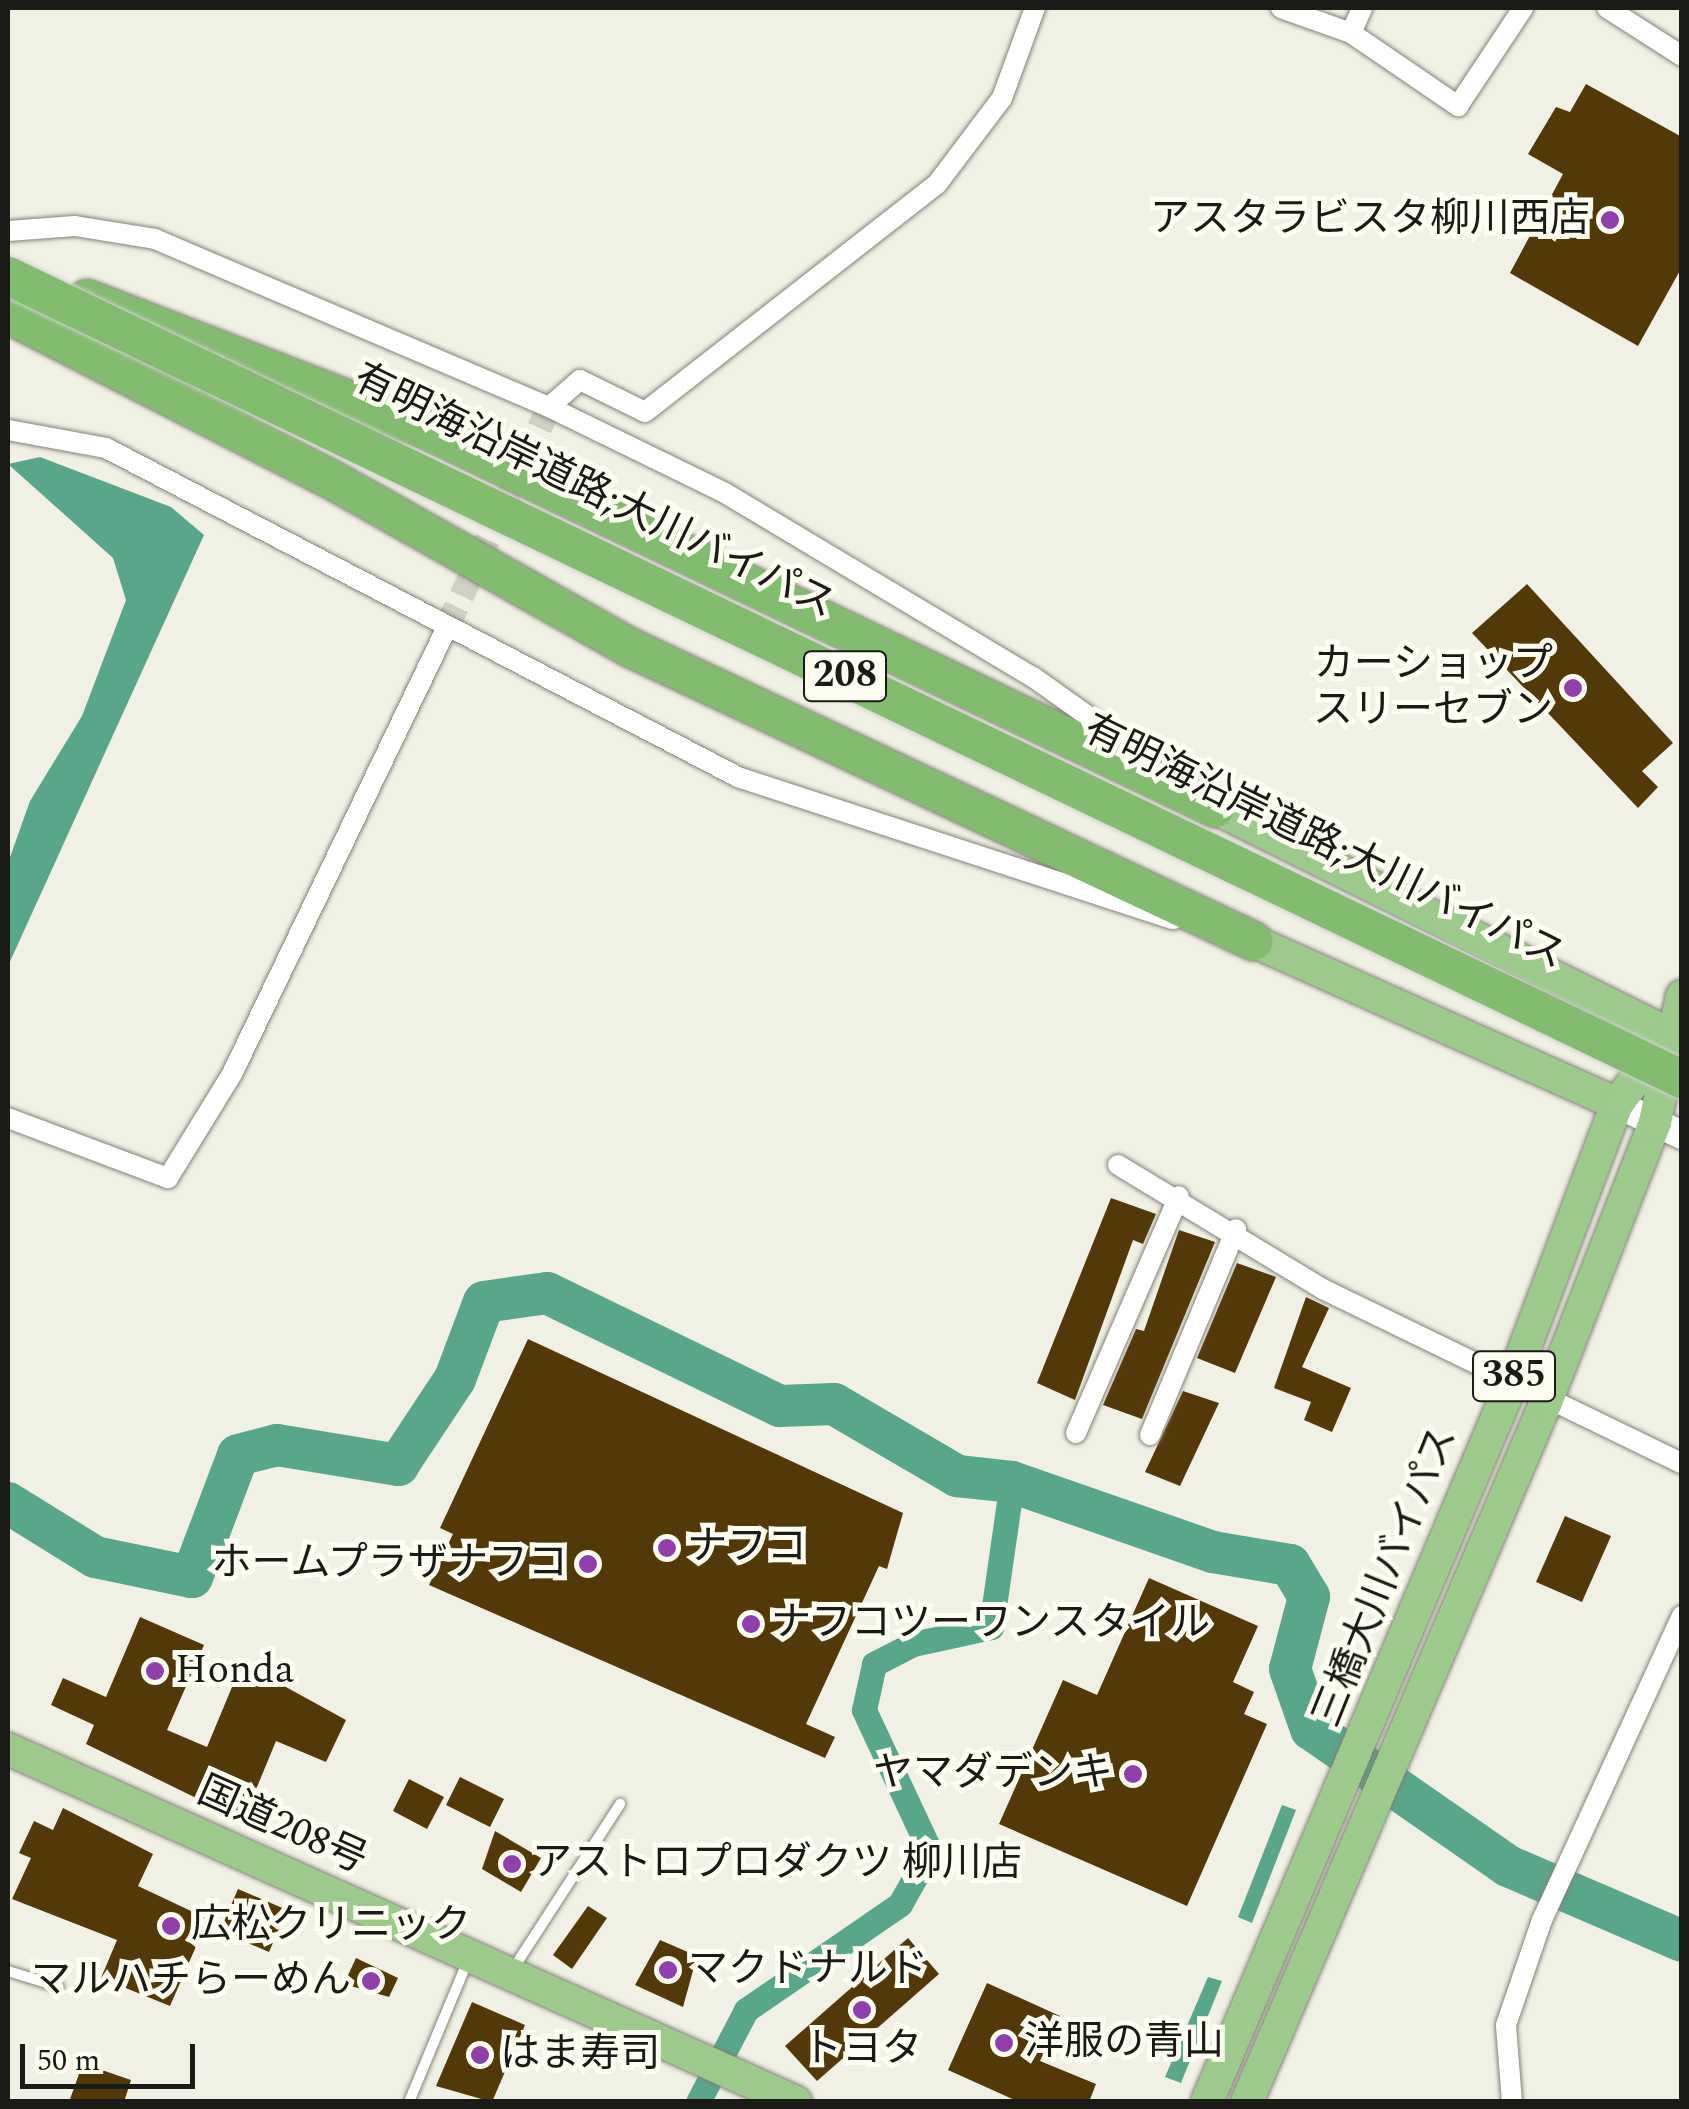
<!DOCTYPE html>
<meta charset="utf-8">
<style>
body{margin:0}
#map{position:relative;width:1689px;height:2109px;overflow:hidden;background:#f0f0e4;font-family:Spectral,"Noto Sans JP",serif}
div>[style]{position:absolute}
.water>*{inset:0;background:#58a78b}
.canal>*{height:25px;margin:-12.5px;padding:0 12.5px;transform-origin:12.5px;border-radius:12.5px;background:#58a78b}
.river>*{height:42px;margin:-21px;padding:0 21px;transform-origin:21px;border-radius:21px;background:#58a78b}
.building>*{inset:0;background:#533907}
.tertiary-tunnel>*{height:25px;margin-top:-12.5px;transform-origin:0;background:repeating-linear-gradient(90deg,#d0d0c5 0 25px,transparent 0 37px)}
.roads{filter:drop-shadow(0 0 2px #828277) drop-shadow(0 0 2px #828277)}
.service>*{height:10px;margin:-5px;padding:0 5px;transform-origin:5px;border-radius:5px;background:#fff}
.minor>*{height:20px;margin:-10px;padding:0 10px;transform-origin:10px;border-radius:10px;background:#fff}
.secondary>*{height:28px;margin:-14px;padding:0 14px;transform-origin:14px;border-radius:14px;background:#fff}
.trunk>*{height:32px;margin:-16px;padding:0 16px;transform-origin:16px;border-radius:16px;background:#9bca8b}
.motorway>*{height:38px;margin:-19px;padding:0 19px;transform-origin:19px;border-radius:19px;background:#82bc6e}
.bridges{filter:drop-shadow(0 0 2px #d1d1d0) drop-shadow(0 0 2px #d1d1d0)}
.motorway-bridge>*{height:38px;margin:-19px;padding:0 19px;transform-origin:19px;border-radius:19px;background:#82bc6e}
.dots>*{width:28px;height:28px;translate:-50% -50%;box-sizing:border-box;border:5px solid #fdfef1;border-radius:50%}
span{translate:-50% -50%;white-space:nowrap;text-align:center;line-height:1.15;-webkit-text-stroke:10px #fdfef1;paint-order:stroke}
.shield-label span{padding:2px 8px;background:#fdfef1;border:2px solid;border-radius:8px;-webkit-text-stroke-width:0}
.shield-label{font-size:38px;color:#1a1a16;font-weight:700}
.poi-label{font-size:40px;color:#1a1a16}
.right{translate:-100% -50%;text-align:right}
.left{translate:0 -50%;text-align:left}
.street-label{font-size:40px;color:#1a1a16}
.frame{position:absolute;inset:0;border:10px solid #1a1a16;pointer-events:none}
.scale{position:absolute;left:20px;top:2044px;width:175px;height:45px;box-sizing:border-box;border:5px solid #1a1a16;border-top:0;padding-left:12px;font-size:30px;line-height:35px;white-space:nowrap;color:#1a1a16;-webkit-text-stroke:8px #fdfef1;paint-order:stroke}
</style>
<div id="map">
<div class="water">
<div style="clip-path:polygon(40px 457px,171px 507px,204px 535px,8px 966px,8px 863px,30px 801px,82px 716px,126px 600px,113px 558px,8px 464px)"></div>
<div style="clip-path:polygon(1282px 1805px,1296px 1810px,1252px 1923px,1238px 1917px)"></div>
<div style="clip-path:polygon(1208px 1977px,1222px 1981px,1181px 2083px,1165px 2077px)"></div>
</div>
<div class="canal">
<div style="left:698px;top:2102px;width:104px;rotate:-62.4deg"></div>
<div style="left:746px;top:2010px;width:187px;rotate:-34.5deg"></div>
<div style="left:900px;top:1904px;width:61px;rotate:-60.5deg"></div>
<div style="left:930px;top:1851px;width:156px;rotate:-115.1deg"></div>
<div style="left:864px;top:1710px;width:47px;rotate:-77.7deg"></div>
<div style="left:874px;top:1664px;width:44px;rotate:-27.1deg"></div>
<div style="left:913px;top:1644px;width:80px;rotate:-12.3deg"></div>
<div style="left:991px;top:1627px;width:147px;rotate:-81.8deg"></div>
</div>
<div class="river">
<div style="left:8px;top:1503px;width:102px;rotate:31.8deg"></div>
<div style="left:95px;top:1557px;width:99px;rotate:11.7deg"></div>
<div style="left:192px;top:1577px;width:130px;rotate:-69.3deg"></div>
<div style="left:238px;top:1455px;width:40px;rotate:-14.4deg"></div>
<div style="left:277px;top:1445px;width:123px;rotate:9.4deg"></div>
<div style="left:398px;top:1465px;width:103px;rotate:-56.5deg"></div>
<div style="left:455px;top:1379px;width:82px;rotate:-69.4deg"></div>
<div style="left:484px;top:1302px;width:64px;rotate:-8.1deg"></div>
<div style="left:547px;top:1293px;width:259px;rotate:25.9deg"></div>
<div style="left:780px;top:1406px;width:54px;rotate:-2.1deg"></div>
<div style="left:834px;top:1404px;width:143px;rotate:30.3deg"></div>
<div style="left:957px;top:1476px;width:55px;rotate:6.2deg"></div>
<div style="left:1012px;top:1482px;width:213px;rotate:19.2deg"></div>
<div style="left:1213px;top:1552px;width:78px;rotate:9.6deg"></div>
<div style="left:1290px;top:1565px;width:37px;rotate:59deg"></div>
<div style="left:1309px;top:1597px;width:74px;rotate:104.8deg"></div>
<div style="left:1290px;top:1669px;width:64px;rotate:70.7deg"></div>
<div style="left:1311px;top:1729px;width:240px;rotate:34.8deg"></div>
<div style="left:1508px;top:1866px;width:189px;rotate:23.3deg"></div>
</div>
<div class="building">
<div style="clip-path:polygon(1586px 84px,1682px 137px,1682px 267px,1638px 346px,1510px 273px,1563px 174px,1528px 154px,1556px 107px,1570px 112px)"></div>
<div style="clip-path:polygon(1527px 584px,1673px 743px,1642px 771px,1658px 787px,1638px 808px,1472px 633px)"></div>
<div style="clip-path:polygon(1111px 1198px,1156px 1214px,1143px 1244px,1133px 1240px,1075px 1400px,1037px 1383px)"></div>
<div style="clip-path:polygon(1179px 1230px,1215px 1242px,1142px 1419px,1103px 1405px,1136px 1329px,1144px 1331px)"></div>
<div style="clip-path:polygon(1237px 1263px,1276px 1277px,1235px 1373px,1197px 1358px)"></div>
<div style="clip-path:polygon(1306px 1297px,1329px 1308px,1302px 1367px,1351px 1388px,1332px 1432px,1304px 1420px,1311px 1402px,1274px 1388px)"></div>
<div style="clip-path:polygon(528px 1339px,903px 1513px,887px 1569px,879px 1566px,806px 1724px,835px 1737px,825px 1758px,429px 1585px,453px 1534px,440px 1528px)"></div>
<div style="clip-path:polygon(1183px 1391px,1219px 1403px,1180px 1486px,1145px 1472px)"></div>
<div style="clip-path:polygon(1565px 1516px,1611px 1536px,1582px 1602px,1536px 1582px)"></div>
<div style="clip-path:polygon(1149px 1578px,1258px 1626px,1233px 1682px,1254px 1692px,1244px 1714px,1267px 1724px,1187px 1906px,999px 1824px,1063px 1680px,1097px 1695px)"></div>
<div style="clip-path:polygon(140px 1617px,204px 1645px,167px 1730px,207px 1747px,242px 1663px,346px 1720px,326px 1762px,276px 1741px,243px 1821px,86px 1744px,94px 1725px,51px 1705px,63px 1678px,106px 1697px)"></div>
<div style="clip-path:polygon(460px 1777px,504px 1799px,490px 1827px,446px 1805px)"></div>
<div style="clip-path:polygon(409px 1779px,444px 1797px,427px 1829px,393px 1811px)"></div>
<div style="clip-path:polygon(63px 1808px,153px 1854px,138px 1886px,208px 1919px,170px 2006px,101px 1978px,117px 1940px,12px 1899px,31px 1858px,19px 1853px,34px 1821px,53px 1830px)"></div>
<div style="clip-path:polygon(495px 1831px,541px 1858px,521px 1892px,482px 1869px)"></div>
<div style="clip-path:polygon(238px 1889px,287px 1910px,269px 1952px,220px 1931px)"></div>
<div style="clip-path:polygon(588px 1906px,607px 1918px,572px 1969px,553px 1955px)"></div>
<div style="clip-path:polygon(908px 1938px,939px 1974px,817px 2081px,785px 2046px)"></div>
<div style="clip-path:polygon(660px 1940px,697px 1956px,683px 2007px,635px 1985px)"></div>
<div style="clip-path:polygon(356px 1958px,398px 1978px,389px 1997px,344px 1984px)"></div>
<div style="clip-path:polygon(987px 1983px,1060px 2016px,1040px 2061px,1096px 2084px,1089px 2102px,1019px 2102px,948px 2070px)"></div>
<div style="clip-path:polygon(472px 2002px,525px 2025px,492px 2102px,436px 2086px)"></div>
<div style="clip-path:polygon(96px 2068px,131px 2080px,124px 2102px,69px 2102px,79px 2074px)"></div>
</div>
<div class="tertiary-tunnel">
<div style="left:446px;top:629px;width:245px;rotate:-65.1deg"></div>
</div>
<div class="roads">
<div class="service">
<div style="left:513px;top:1969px;width:197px;rotate:-57deg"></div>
<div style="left:8px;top:1971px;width:53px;rotate:17.4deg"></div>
<div style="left:409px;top:2102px;width:156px;rotate:-67.4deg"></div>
</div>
<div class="minor">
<div style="left:1281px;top:8px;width:74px;rotate:19.7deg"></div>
<div style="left:1351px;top:33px;width:27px;rotate:-66deg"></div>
<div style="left:1607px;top:8px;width:89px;rotate:32.6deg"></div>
<div style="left:1351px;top:33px;width:130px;rotate:34.3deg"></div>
<div style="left:1458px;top:106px;width:118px;rotate:-56.4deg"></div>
<div style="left:8px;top:231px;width:67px;rotate:-4.3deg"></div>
<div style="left:75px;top:226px;width:81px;rotate:9.2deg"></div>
<div style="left:155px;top:239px;width:428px;rotate:23.1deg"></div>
<div style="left:549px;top:407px;width:196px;rotate:26deg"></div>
<div style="left:725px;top:493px;width:359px;rotate:30.9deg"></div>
<div style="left:1033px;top:677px;width:141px;rotate:35.5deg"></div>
<div style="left:549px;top:407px;width:41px;rotate:-41.1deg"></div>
<div style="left:580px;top:380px;width:72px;rotate:26.2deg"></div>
<div style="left:645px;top:412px;width:370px;rotate:-38deg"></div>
<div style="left:937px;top:184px;width:108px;rotate:-52.9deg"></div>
<div style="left:1002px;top:98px;width:96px;rotate:-69.9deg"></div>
<div style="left:8px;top:430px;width:100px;rotate:10.4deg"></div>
<div style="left:106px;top:448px;width:713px;rotate:27.5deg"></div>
<div style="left:738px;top:777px;width:458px;rotate:18.1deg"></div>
<div style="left:8px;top:1118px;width:171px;rotate:20.6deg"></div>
<div style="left:168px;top:1178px;width:122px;rotate:-58.4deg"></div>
<div style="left:232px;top:1074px;width:494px;rotate:-64.3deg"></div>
<div style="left:1118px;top:1165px;width:240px;rotate:31.2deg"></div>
<div style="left:1323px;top:1289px;width:399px;rotate:25.9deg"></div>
<div style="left:1076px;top:1433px;width:258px;rotate:-66.5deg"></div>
<div style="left:1150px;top:1435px;width:223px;rotate:-67.3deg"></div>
<div style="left:1512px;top:2102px;width:77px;rotate:-94.5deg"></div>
<div style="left:1506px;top:2025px;width:111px;rotate:-71.1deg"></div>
<div style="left:1542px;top:1920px;width:335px;rotate:-65.3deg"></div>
</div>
<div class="secondary">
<div style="left:1617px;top:1104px;width:72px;rotate:25.5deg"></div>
</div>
<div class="trunk">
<div style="left:1215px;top:808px;width:507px;rotate:26.46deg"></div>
<div style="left:1253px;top:941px;width:399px;rotate:24.1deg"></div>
<div style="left:8px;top:1749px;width:863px;rotate:24.13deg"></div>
<div style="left:1207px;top:2102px;width:777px;rotate:-67.03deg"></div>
<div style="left:1510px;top:1387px;width:303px;rotate:-69.3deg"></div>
<div style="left:1617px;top:1104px;width:74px;rotate:-53.3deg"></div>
<div style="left:1247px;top:2102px;width:761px;rotate:-66.87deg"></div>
<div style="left:1546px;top:1402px;width:300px;rotate:-68.7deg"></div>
<div style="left:1655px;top:1122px;width:129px;rotate:-77.9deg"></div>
</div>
<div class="motorway">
<div style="left:87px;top:299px;width:367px;rotate:21.1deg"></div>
<div style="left:429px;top:431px;width:872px;rotate:25.62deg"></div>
<div style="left:8px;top:314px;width:360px;rotate:27.1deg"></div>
<div style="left:329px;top:478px;width:347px;rotate:29.4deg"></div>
<div style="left:631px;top:648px;width:688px;rotate:25.22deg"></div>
</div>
</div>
<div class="bridges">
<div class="motorway-bridge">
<div style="left:8px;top:276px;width:1857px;rotate:25.63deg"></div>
</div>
</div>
<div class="dots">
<div style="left:1610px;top:220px;background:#913fad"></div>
<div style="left:1573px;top:688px;background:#913fad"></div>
<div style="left:667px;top:1548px;background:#913fad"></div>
<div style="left:588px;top:1564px;background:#913fad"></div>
<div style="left:751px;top:1624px;background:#913fad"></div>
<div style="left:155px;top:1671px;background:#913fad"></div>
<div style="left:1133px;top:1774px;background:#913fad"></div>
<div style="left:512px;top:1864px;background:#913fad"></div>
<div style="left:171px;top:1926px;background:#913fad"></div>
<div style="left:668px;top:1970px;background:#913fad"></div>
<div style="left:371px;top:1981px;background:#913fad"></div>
<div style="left:862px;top:2010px;background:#913fad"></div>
<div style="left:1004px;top:2043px;background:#913fad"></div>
<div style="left:480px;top:2055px;background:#913fad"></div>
</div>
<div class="shield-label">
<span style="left:845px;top:676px">208</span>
<span style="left:1514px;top:1376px">385</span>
</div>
<div class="poi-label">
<span class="right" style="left:1590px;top:220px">アスタラビスタ柳川西店</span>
<span class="right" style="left:1553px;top:688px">カーショップ<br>スリーセブン</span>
<span class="left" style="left:687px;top:1548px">ナフコ</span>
<span class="right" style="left:568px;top:1564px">ホームプラザナフコ</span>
<span class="left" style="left:771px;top:1624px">ナフコツーワンスタイル</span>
<span class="left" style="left:175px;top:1671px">Honda</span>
<span class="right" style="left:1113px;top:1774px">ヤマダデンキ</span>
<span class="left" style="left:532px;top:1864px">アストロプロダクツ 柳川店</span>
<span class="left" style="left:191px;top:1926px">広松クリニック</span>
<span class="left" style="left:688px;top:1970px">マクドナルド</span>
<span class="right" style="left:351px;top:1981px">マルハチらーめん</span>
<span class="left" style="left:1024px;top:2043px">洋服の青山</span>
<span style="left:862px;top:2050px">トヨタ</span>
<span class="left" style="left:500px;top:2055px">はま寿司</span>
</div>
<div class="street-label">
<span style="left:594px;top:492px;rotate:26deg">有明海沿岸道路;大川バイパス</span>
<span style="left:1324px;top:843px;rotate:26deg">有明海沿岸道路;大川バイパス</span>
<span style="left:1386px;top:1577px;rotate:-68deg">三橋大川バイパス</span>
<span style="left:282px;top:1826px;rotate:24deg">国道208号</span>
</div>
<div class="frame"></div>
<div class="scale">50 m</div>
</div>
